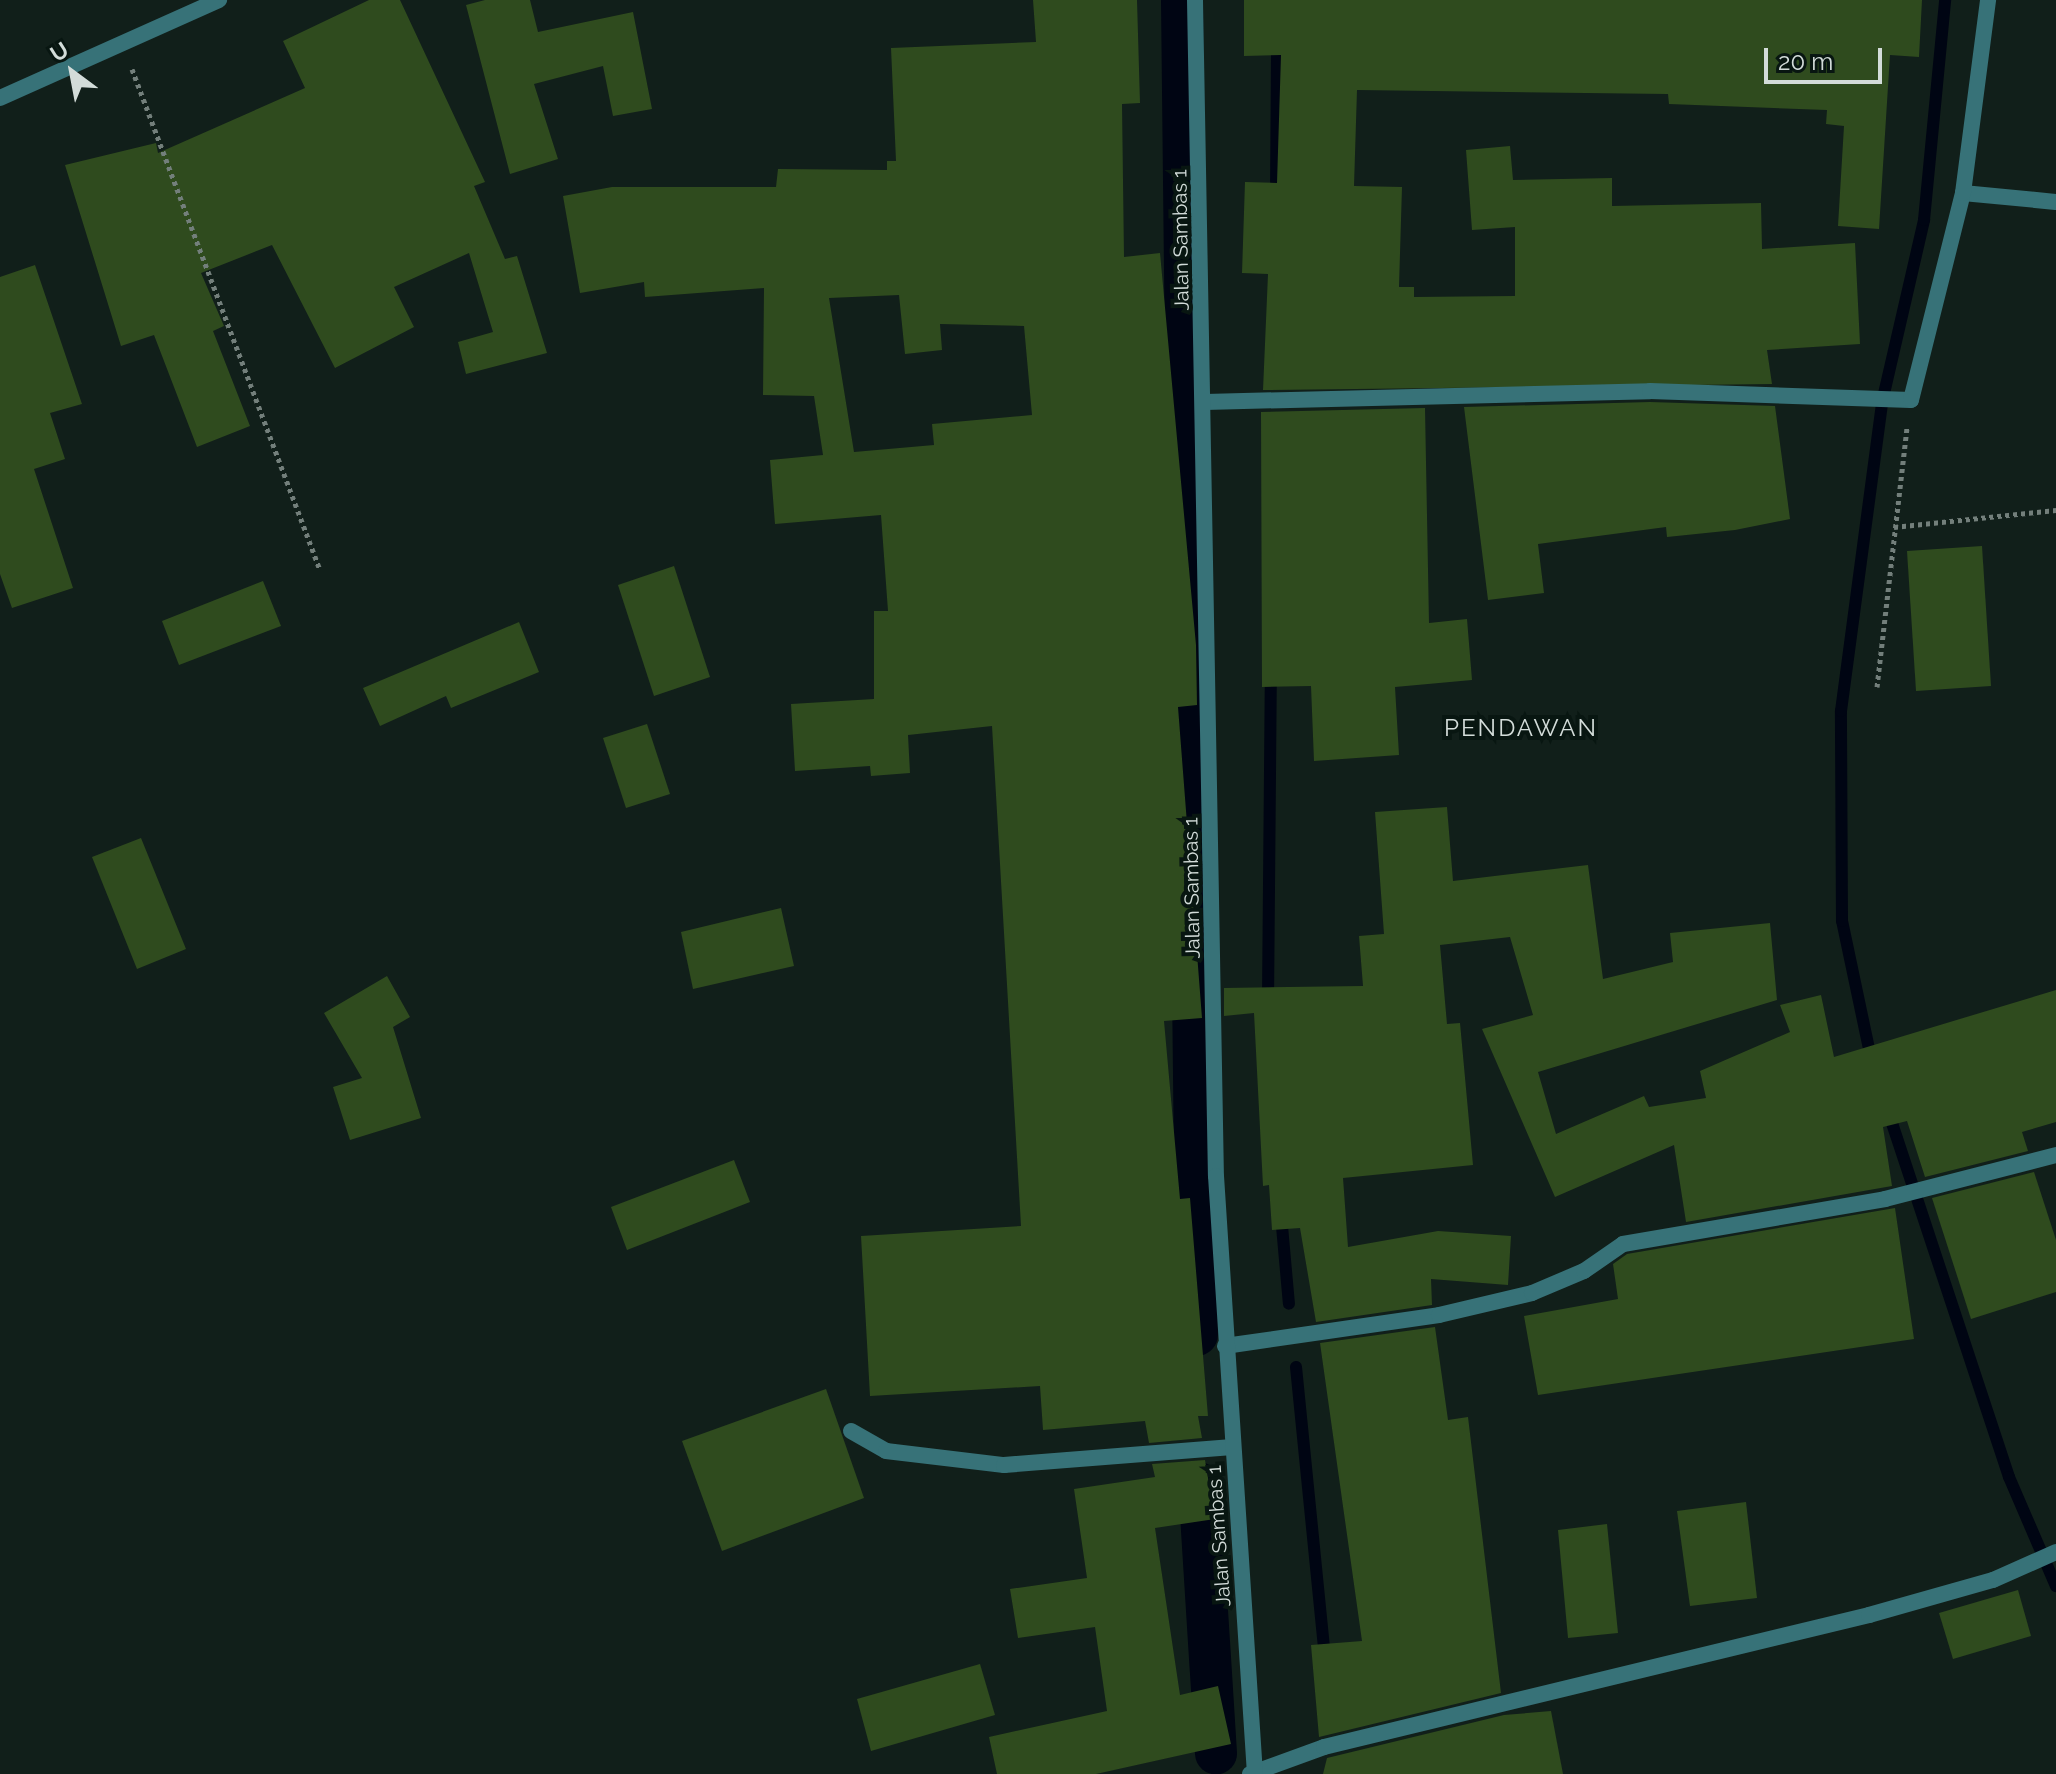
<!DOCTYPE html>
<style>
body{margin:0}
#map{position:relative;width:2056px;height:1774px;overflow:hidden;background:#111f1a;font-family:Raleway,sans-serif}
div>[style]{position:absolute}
.stream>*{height:12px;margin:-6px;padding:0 6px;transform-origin:6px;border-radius:6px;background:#000513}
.canal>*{height:42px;margin:-21px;padding:0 21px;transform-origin:21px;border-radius:21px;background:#000513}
.building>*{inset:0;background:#2f4b1e}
.path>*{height:5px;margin-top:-2.5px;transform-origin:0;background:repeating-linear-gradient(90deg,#737f7b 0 4px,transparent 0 8px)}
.service>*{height:16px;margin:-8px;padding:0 8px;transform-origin:8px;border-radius:8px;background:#377278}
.minor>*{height:16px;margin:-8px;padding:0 8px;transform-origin:8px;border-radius:8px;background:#377278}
.tertiary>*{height:16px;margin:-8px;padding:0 8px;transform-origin:8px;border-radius:8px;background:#377278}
span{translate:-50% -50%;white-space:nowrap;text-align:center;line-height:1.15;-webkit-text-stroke:8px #081611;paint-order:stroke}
.street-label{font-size:20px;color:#d3dcd9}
.quarter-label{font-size:24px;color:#d3dcd9;letter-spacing:2px}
.north{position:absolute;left:32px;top:32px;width:80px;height:80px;-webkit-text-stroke:6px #081611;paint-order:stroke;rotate:328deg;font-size:22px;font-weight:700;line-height:32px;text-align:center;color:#d3dcd9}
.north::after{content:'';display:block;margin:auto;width:28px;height:36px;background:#d3dcd9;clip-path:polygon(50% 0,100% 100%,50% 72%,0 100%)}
.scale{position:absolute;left:1764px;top:48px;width:118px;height:36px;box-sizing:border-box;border:4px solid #d3dcd9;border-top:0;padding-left:10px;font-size:24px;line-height:28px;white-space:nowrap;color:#d3dcd9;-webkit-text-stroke:6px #081611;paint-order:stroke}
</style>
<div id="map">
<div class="stream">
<div style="left:1276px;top:197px;width:158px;rotate:-89.6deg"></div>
<div style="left:1268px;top:1001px;width:329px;rotate:-89.5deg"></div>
<div style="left:1872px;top:1063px;width:145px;rotate:-101.9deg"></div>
<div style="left:1842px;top:921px;width:210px;rotate:-90.3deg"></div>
<div style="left:1841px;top:711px;width:316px;rotate:-82.4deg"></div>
<div style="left:1883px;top:398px;width:183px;rotate:-77deg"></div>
<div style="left:1924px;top:220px;width:221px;rotate:-84.5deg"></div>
<div style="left:1888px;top:1111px;width:385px;rotate:71.7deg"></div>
<div style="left:2009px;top:1477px;width:119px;rotate:66.7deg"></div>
<div style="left:1281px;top:1215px;width:89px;rotate:84.9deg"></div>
<div style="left:1296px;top:1367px;width:293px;rotate:84.3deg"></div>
</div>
<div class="canal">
<div style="left:1182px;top:0;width:1335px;rotate:89.36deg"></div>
<div style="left:1199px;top:1483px;width:271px;rotate:86.4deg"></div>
</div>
<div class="building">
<div style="clip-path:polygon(369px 0,400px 0,485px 182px,474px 186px,505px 259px,517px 256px,547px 353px,466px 374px,458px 342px,493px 332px,469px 253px,394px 287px,414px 327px,335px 368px,272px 245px,201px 273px,224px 326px,213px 331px,250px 426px,197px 447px,154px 335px,121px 346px,65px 165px,156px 143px,158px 153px,305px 88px,283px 41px)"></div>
<div style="clip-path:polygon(485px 0,530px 0,538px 32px,633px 12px,652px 109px,613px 116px,603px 66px,534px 84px,558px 159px,510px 174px,466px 5px)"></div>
<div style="clip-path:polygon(evenodd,1033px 0,1137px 0,1140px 103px,1122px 104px,1124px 257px,1160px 253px,1196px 645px,1197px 705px,1178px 707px,1202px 1018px,1164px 1021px,1180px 1199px,1190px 1198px,1208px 1416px,1198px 1416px,1202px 1438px,1149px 1443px,1145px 1421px,1043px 1430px,1040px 1386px,870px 1396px,861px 1236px,1021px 1226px,992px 726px,908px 735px,910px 773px,871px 776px,870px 766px,795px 771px,791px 704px,874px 699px,874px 611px,888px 611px,881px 515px,775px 524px,770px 460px,823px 455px,814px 396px,763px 395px,764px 288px,645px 297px,644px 282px,580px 293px,563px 196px,612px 187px,776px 187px,778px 169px,887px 170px,887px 161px,896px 161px,891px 48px,1036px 42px,1033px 0,899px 295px,905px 354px,942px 350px,940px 324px,1024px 326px,1032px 415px,932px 424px,934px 445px,854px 452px,829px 298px,899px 295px)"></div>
<div style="clip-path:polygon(1244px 0,1922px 0,1919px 57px,1890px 55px,1879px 229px,1838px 226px,1844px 126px,1826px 124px,1827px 110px,1669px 104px,1668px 94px,1357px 90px,1354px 186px,1402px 187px,1399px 287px,1414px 287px,1414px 297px,1515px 296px,1515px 227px,1472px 230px,1466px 150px,1510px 146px,1513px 180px,1612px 178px,1612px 206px,1761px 203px,1762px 249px,1855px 243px,1860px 344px,1767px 350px,1772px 384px,1263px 390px,1268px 274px,1242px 273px,1245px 182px,1277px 183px,1281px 55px,1244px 56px)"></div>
<div style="clip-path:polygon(35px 265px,82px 404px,50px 413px,65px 459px,34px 469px,73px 588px,12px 608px,0 574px,0 277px)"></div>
<div style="clip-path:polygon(1650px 402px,1775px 406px,1790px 519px,1735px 530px,1667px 537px,1666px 527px,1538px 544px,1544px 593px,1488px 600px,1464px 407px)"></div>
<div style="clip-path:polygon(1425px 408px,1429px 623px,1467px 619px,1472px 680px,1395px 687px,1399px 755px,1314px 761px,1311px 686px,1262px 687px,1261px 412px)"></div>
<div style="clip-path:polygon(1982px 546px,1991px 686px,1916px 691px,1907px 551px)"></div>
<div style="clip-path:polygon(674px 566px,710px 677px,654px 696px,618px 585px)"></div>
<div style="clip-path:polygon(263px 581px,281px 626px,179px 665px,162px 621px)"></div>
<div style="clip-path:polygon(519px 622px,539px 672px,451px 708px,446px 696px,380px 726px,363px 688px)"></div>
<div style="clip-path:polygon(647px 724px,670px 794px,626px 808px,603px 738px)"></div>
<div style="clip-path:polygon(1447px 807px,1453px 881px,1588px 865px,1603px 979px,1673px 962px,1670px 933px,1770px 923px,1777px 1000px,1538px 1072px,1556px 1134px,1644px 1096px,1649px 1107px,1706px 1098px,1700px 1071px,1790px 1032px,1780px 1005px,1821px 995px,1834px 1057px,2056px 990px,2056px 1122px,2022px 1132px,2028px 1151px,1925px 1177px,1907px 1121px,1883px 1127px,1892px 1186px,1686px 1222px,1674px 1145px,1555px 1197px,1482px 1029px,1533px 1015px,1510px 937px,1440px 945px,1447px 1024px,1460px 1023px,1473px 1165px,1343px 1178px,1348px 1247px,1438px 1231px,1511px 1236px,1508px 1285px,1431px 1279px,1432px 1305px,1316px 1322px,1300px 1228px,1272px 1230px,1269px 1185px,1263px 1186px,1254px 1013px,1224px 1016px,1224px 988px,1363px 986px,1359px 936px,1384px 934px,1375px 812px)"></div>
<div style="clip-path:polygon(141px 838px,186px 949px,137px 969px,92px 857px)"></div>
<div style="clip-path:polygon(781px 908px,794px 966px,693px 989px,681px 932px)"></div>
<div style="clip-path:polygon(387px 976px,410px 1017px,393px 1027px,421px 1118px,350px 1140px,333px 1087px,362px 1078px,324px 1013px)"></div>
<div style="clip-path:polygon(734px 1160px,750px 1202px,627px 1250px,611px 1207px)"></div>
<div style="clip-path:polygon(2034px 1172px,2056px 1240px,2056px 1292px,1971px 1319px,1932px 1198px)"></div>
<div style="clip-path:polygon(1895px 1208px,1914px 1339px,1538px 1395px,1524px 1316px,1618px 1299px,1613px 1264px,1627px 1254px)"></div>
<div style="clip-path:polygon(1435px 1327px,1448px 1420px,1468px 1417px,1501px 1693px,1319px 1737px,1311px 1645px,1362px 1641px,1320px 1343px)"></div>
<div style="clip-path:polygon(826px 1389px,864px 1498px,722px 1551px,682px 1441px)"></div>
<div style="clip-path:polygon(1205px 1460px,1215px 1519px,1155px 1528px,1180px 1695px,1218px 1686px,1231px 1744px,1096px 1774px,997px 1774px,989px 1737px,1107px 1711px,1095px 1627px,1018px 1638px,1010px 1589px,1087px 1578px,1074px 1489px,1155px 1477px,1152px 1464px)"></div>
<div style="clip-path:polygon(1746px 1502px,1757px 1598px,1690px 1606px,1677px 1511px)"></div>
<div style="clip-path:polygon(1607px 1524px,1618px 1633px,1568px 1638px,1558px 1530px)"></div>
<div style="clip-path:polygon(2018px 1590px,2031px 1636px,1953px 1659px,1939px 1613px)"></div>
<div style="clip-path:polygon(980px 1664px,995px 1715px,871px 1751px,857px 1699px)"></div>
<div style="clip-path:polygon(1551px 1711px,1563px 1774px,1323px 1774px,1327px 1758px,1504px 1715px)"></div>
</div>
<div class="path">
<div style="left:132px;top:69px;width:535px;rotate:69.43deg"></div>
<div style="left:1894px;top:527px;width:163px;rotate:-6deg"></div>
<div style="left:1877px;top:687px;width:263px;rotate:-83.4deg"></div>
</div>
<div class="service">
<div style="left:1225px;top:1346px;width:216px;rotate:-8.2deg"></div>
<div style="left:1439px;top:1315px;width:96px;rotate:-13.3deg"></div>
<div style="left:1532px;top:1293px;width:56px;rotate:-22.9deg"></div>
<div style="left:1584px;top:1271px;width:47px;rotate:-34.7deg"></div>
<div style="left:1623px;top:1244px;width:266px;rotate:-9.7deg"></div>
<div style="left:1885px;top:1199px;width:177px;rotate:-14.4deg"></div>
<div style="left:851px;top:1431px;width:40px;rotate:29.7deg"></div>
<div style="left:886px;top:1451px;width:119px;rotate:6.8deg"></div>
<div style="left:1004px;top:1465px;width:229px;rotate:-4.5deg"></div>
</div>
<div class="minor">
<div style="left:0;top:98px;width:240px;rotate:-24.1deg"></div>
<div style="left:1963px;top:193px;width:93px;rotate:5.5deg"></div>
<div style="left:1205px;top:402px;width:445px;rotate:-1.4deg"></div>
<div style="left:1650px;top:391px;width:261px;rotate:2deg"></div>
<div style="left:1911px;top:400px;width:213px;rotate:-75.9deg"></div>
<div style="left:1963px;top:193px;width:195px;rotate:-82.6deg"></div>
<div style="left:1250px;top:1774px;width:79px;rotate:-20deg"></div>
<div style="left:1324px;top:1747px;width:561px;rotate:-13.61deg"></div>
<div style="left:1869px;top:1615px;width:129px;rotate:-15.8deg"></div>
<div style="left:1993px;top:1580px;width:69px;rotate:-24deg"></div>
</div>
<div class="tertiary">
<div style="left:1195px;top:0;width:1176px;rotate:88.98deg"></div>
<div style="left:1216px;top:1176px;width:599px;rotate:86.27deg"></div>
</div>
<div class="street-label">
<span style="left:1181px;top:240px;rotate:-91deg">Jalan Sambas 1</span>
<span style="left:1192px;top:888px;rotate:-91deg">Jalan Sambas 1</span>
<span style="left:1219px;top:1536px;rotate:-94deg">Jalan Sambas 1</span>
</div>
<div class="quarter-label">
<span style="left:1521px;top:728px">PENDAWAN</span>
</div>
<div class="north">U</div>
<div class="scale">20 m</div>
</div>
